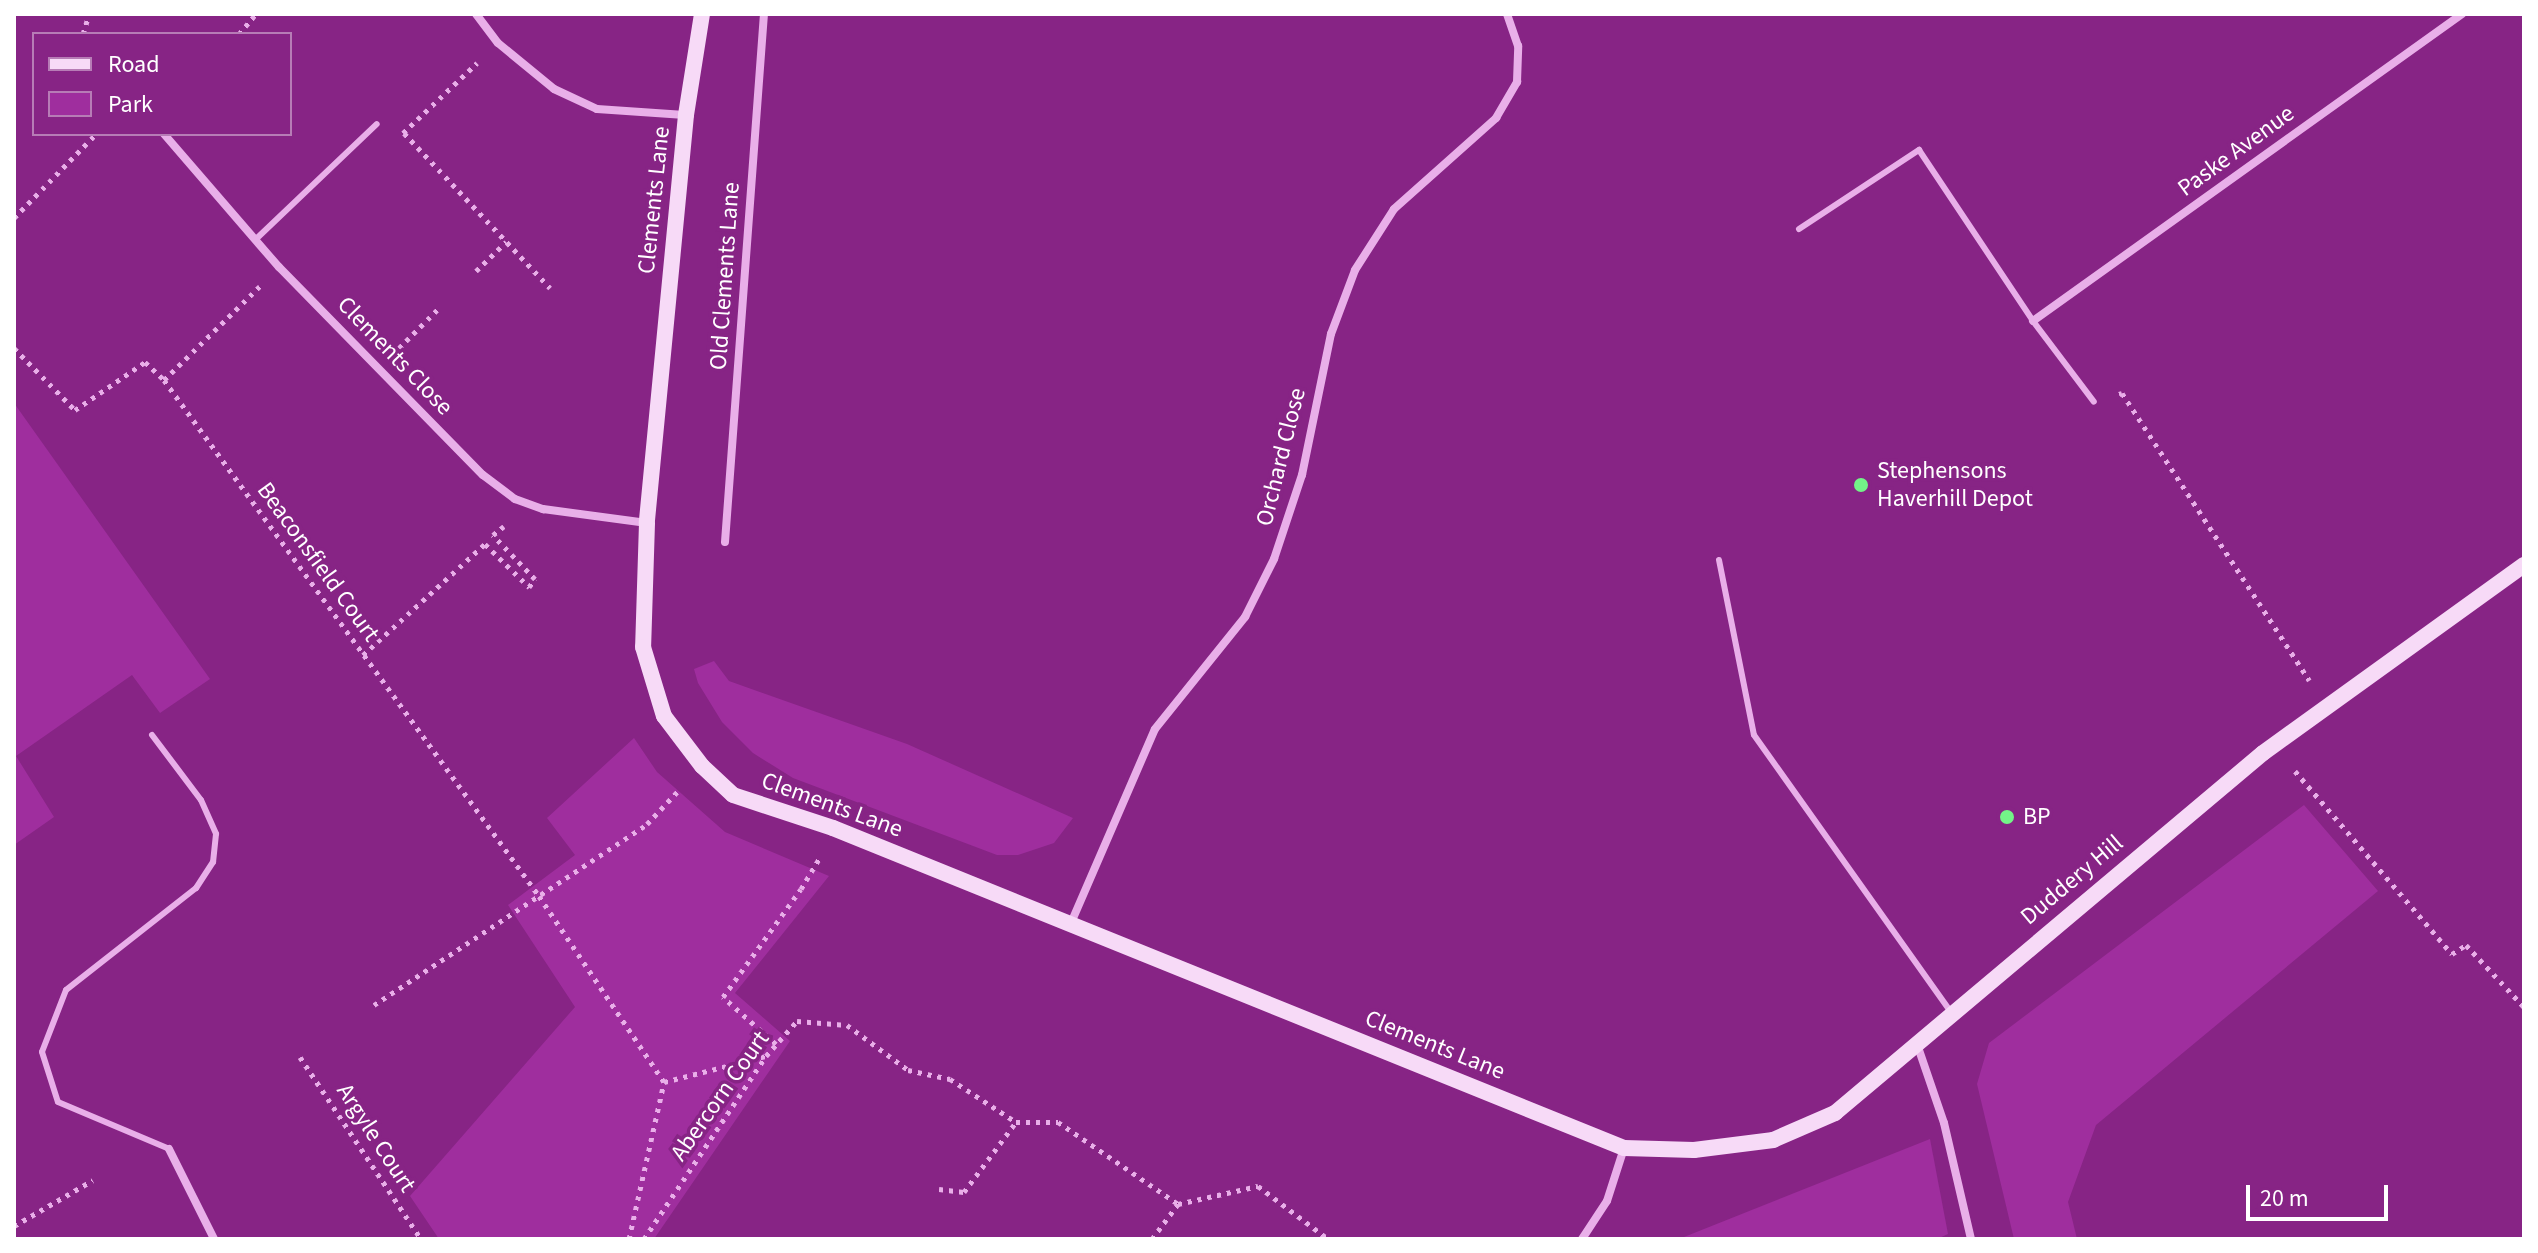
<!DOCTYPE html>
<style>
body{margin:0}
#map{position:relative;width:2538px;height:1253px;overflow:hidden;background:#872485;font-family:"Source Sans 3",sans-serif}
div>[style]{position:absolute}
.green>*{inset:0;background:#9f2e9e}
.path>*{height:5px;margin-top:-2.5px;transform-origin:0;background:repeating-linear-gradient(90deg,#e9afe9 0 4px,transparent 0 10px)}
.lane>*{height:6px;margin:-3px;padding:0 3px;transform-origin:3px;border-radius:3px;background:#e9afe9}
.street>*{height:8px;margin:-4px;padding:0 4px;transform-origin:4px;border-radius:4px;background:#e9afe9}
.secondary>*{height:16px;margin:-8px;padding:0 8px;transform-origin:8px;border-radius:8px;background:#f7daf7}
.dots>*{width:22px;height:22px;translate:-50% -50%;box-sizing:border-box;border:4px solid #872485;border-radius:50%}
span{translate:-50% -50%;white-space:nowrap;text-align:center;line-height:1.15;-webkit-text-stroke:7px #872485;paint-order:stroke}
.street-label{font-size:24px;color:#fff}
.poi-label{font-size:24px;color:#fff}
.left{translate:0 -50%;text-align:left}
.frame{position:absolute;inset:0;border:16px solid #fff;pointer-events:none}
.legend{position:absolute;left:32px;top:32px;width:260px;height:104px;box-sizing:border-box;background:#872485;border:2px solid #b77cb6;margin:0;padding:10px 14px;list-style:none;font-size:24px;color:#fff}
.legend li{display:flex;align-items:center;gap:16px;height:40px}
.legend b{width:40px;border:2px solid #b77cb6}
.scale{position:absolute;left:2246px;top:1185px;width:142px;height:36px;box-sizing:border-box;border:4px solid #fff;border-top:0;padding-left:10px;font-size:24px;line-height:28px;white-space:nowrap;color:#fff;-webkit-text-stroke:6px #872485;paint-order:stroke}
</style>
<div id="map">
<div class="green">
<div style="clip-path:polygon(14px 403px,210px 679px,160px 713px,132px 675px,16px 756px,54px 817px,14px 845px)"></div>
<div style="clip-path:polygon(714px 661px,729px 681px,907px 744px,1073px 818px,1054px 843px,1018px 855px,997px 855px,793px 778px,753px 753px,722px 722px,698px 683px,694px 669px)"></div>
<div style="clip-path:polygon(634px 738px,657px 772px,725px 832px,829px 876px,735px 993px,790px 1041px,654px 1239px,439px 1239px,410px 1196px,575px 1007px,508px 905px,575px 855px,547px 818px)"></div>
<div style="clip-path:polygon(2304px 805px,2378px 891px,2096px 1125px,2068px 1202px,2077px 1239px,2014px 1239px,1977px 1084px,1989px 1043px)"></div>
<div style="clip-path:polygon(1930px 1139px,1948px 1234px,1937px 1239px,1679px 1239px)"></div>
</div>
<div class="path">
<div style="left:83px;top:34px;width:21px;rotate:-73deg"></div>
<div style="left:239px;top:34px;width:26px;rotate:-50deg"></div>
<div style="left:403px;top:133px;width:102px;rotate:-43.4deg"></div>
<div style="left:404px;top:133px;width:213px;rotate:46.7deg"></div>
<div style="left:14px;top:218px;width:117px;rotate:-45.7deg"></div>
<div style="left:476px;top:271px;width:42px;rotate:-44deg"></div>
<div style="left:14px;top:348px;width:87px;rotate:45.5deg"></div>
<div style="left:75px;top:410px;width:85px;rotate:-34.4deg"></div>
<div style="left:145px;top:362px;width:26px;rotate:43deg"></div>
<div style="left:164px;top:380px;width:638px;rotate:53.99deg"></div>
<div style="left:539px;top:896px;width:224px;rotate:56.1deg"></div>
<div style="left:664px;top:1082px;width:105px;rotate:-14.3deg"></div>
<div style="left:399px;top:348px;width:57px;rotate:-45deg"></div>
<div style="left:164px;top:380px;width:134px;rotate:-44.4deg"></div>
<div style="left:2119px;top:394px;width:3px;rotate:-18deg"></div>
<div style="left:2122px;top:393px;width:343px;rotate:56.9deg"></div>
<div style="left:363px;top:655px;width:165px;rotate:-42.3deg"></div>
<div style="left:485px;top:544px;width:62px;rotate:44.3deg"></div>
<div style="left:529px;top:587px;width:10px;rotate:-53deg"></div>
<div style="left:535px;top:579px;width:61px;rotate:-133.7deg"></div>
<div style="left:493px;top:535px;width:14px;rotate:-39deg"></div>
<div style="left:2295px;top:771px;width:241px;rotate:49.4deg"></div>
<div style="left:2452px;top:954px;width:17px;rotate:-33deg"></div>
<div style="left:2466px;top:945px;width:85px;rotate:46.9deg"></div>
<div style="left:374px;top:1005px;width:328px;rotate:-33.5deg"></div>
<div style="left:647px;top:824px;width:48px;rotate:-46.7deg"></div>
<div style="left:776px;top:1044px;width:71px;rotate:-138.4deg"></div>
<div style="left:723px;top:997px;width:133px;rotate:-54.2deg"></div>
<div style="left:801px;top:889px;width:39px;rotate:-59deg"></div>
<div style="left:300px;top:1057px;width:219px;rotate:56.4deg"></div>
<div style="left:939px;top:1189px;width:25px;rotate:7deg"></div>
<div style="left:964px;top:1192px;width:87px;rotate:-53.4deg"></div>
<div style="left:14px;top:1226px;width:91px;rotate:-30.2deg"></div>
<div style="left:629px;top:1239px;width:161px;rotate:-77.4deg"></div>
<div style="left:644px;top:1239px;width:220px;rotate:-56.3deg"></div>
<div style="left:766px;top:1056px;width:47px;rotate:-48.5deg"></div>
<div style="left:797px;top:1021px;width:50px;rotate:4.6deg"></div>
<div style="left:847px;top:1025px;width:76px;rotate:36.4deg"></div>
<div style="left:908px;top:1070px;width:43px;rotate:12.1deg"></div>
<div style="left:950px;top:1079px;width:79px;rotate:33.1deg"></div>
<div style="left:1016px;top:1122px;width:42px"></div>
<div style="left:1058px;top:1122px;width:145px;rotate:34.3deg"></div>
<div style="left:1178px;top:1204px;width:82px;rotate:-12.7deg"></div>
<div style="left:1258px;top:1186px;width:88px;rotate:37.1deg"></div>
<div style="left:1152px;top:1239px;width:44px;rotate:-53.4deg"></div>
</div>
<div class="lane">
<div style="left:1799px;top:229px;width:144px;rotate:-33.4deg"></div>
<div style="left:1919px;top:150px;width:206px;rotate:56.3deg"></div>
<div style="left:2033px;top:321px;width:101px;rotate:53deg"></div>
<div style="left:255px;top:240px;width:168px;rotate:-43.6deg"></div>
<div style="left:1719px;top:560px;width:178px;rotate:78.7deg"></div>
<div style="left:1754px;top:735px;width:342px;rotate:54.6deg"></div>
<div style="left:152px;top:735px;width:81px;rotate:53deg"></div>
<div style="left:201px;top:800px;width:37px;rotate:66deg"></div>
<div style="left:216px;top:834px;width:28px;rotate:96deg"></div>
<div style="left:213px;top:862px;width:31px;rotate:123deg"></div>
<div style="left:196px;top:888px;width:165px;rotate:141.9deg"></div>
<div style="left:66px;top:990px;width:66px;rotate:111.2deg"></div>
<div style="left:42px;top:1052px;width:52px;rotate:72.3deg"></div>
<div style="left:58px;top:1102px;width:121px;rotate:22.9deg"></div>
</div>
<div class="street">
<div style="left:476px;top:14px;width:36px;rotate:53deg"></div>
<div style="left:498px;top:43px;width:72px;rotate:39.4deg"></div>
<div style="left:554px;top:89px;width:47px;rotate:24.9deg"></div>
<div style="left:597px;top:109px;width:88px;rotate:3.9deg"></div>
<div style="left:164px;top:134px;width:176px;rotate:49.2deg"></div>
<div style="left:279px;top:267px;width:291px;rotate:45.6deg"></div>
<div style="left:483px;top:475px;width:40px;rotate:37deg"></div>
<div style="left:515px;top:499px;width:30px;rotate:20deg"></div>
<div style="left:543px;top:509px;width:105px;rotate:7.7deg"></div>
<div style="left:2033px;top:321px;width:528px;rotate:-35.59deg"></div>
<div style="left:725px;top:542px;width:529px;rotate:-85.78deg"></div>
<div style="left:1071px;top:923px;width:211px;rotate:-66.6deg"></div>
<div style="left:1155px;top:729px;width:144px;rotate:-51.2deg"></div>
<div style="left:1245px;top:617px;width:65px;rotate:-63.4deg"></div>
<div style="left:1274px;top:559px;width:89px;rotate:-71.6deg"></div>
<div style="left:1302px;top:475px;width:144px;rotate:-78.4deg"></div>
<div style="left:1331px;top:334px;width:68px;rotate:-69.4deg"></div>
<div style="left:1355px;top:270px;width:72px;rotate:-57.4deg"></div>
<div style="left:1394px;top:209px;width:137px;rotate:-41.7deg"></div>
<div style="left:1496px;top:118px;width:42px;rotate:-59.7deg"></div>
<div style="left:1517px;top:82px;width:36px;rotate:-88deg"></div>
<div style="left:1518px;top:46px;width:34px;rotate:-109deg"></div>
<div style="left:1918px;top:1047px;width:80px;rotate:71.1deg"></div>
<div style="left:1944px;top:1123px;width:119px;rotate:76.9deg"></div>
<div style="left:169px;top:1149px;width:101px;rotate:63.4deg"></div>
<div style="left:1582px;top:1239px;width:45px;rotate:-56.7deg"></div>
<div style="left:1607px;top:1201px;width:56px;rotate:-72.2deg"></div>
</div>
<div class="secondary">
<div style="left:702px;top:14px;width:102px;rotate:99deg"></div>
<div style="left:686px;top:115px;width:410px;rotate:95.5deg"></div>
<div style="left:647px;top:523px;width:124px;rotate:91.8deg"></div>
<div style="left:643px;top:647px;width:72px;rotate:73.1deg"></div>
<div style="left:664px;top:716px;width:63px;rotate:52.8deg"></div>
<div style="left:702px;top:766px;width:42px;rotate:43.1deg"></div>
<div style="left:733px;top:795px;width:105px;rotate:18.3deg"></div>
<div style="left:833px;top:828px;width:853px;rotate:22.03deg"></div>
<div style="left:1624px;top:1148px;width:70px;rotate:1.6deg"></div>
<div style="left:1694px;top:1150px;width:80px;rotate:-7.2deg"></div>
<div style="left:1773px;top:1140px;width:68px;rotate:-23.5deg"></div>
<div style="left:1835px;top:1113px;width:559px;rotate:-40.07deg"></div>
<div style="left:2263px;top:753px;width:322px;rotate:-35.8deg"></div>
</div>
<div class="dots">
<div style="left:1861px;top:485px;background:#73f388"></div>
<div style="left:2007px;top:817px;background:#73f388"></div>
</div>
<div class="street-label">
<span style="left:2236px;top:151px;rotate:-36deg">Paske Avenue</span>
<span style="left:654px;top:200px;rotate:-84deg">Clements Lane</span>
<span style="left:725px;top:276px;rotate:-86deg">Old Clements Lane</span>
<span style="left:395px;top:356px;rotate:46deg">Clements Close</span>
<span style="left:1281px;top:457px;rotate:-76deg">Orchard Close</span>
<span style="left:318px;top:562px;rotate:54deg">Beaconsfield Court</span>
<span style="left:832px;top:805px;rotate:20deg">Clements Lane</span>
<span style="left:2072px;top:880px;rotate:-40deg">Duddery Hill</span>
<span style="left:1435px;top:1045px;rotate:22deg">Clements Lane</span>
<span style="left:720px;top:1096px;rotate:-55deg">Abercorn Court</span>
<span style="left:376px;top:1138px;rotate:57deg">Argyle Court</span>
</div>
<div class="poi-label">
<span class="left" style="left:1877px;top:485px">Stephensons<br>Haverhill Depot</span>
<span class="left" style="left:2023px;top:817px">BP</span>
</div>
<div class="frame"></div>
<ul class="legend">
<li><b style="height:10px;background:#f7daf7"></b>Road</li>
<li><b style="height:22px;background:#9f2e9e"></b>Park</li>
</ul>
<div class="scale">20 m</div>
</div>
